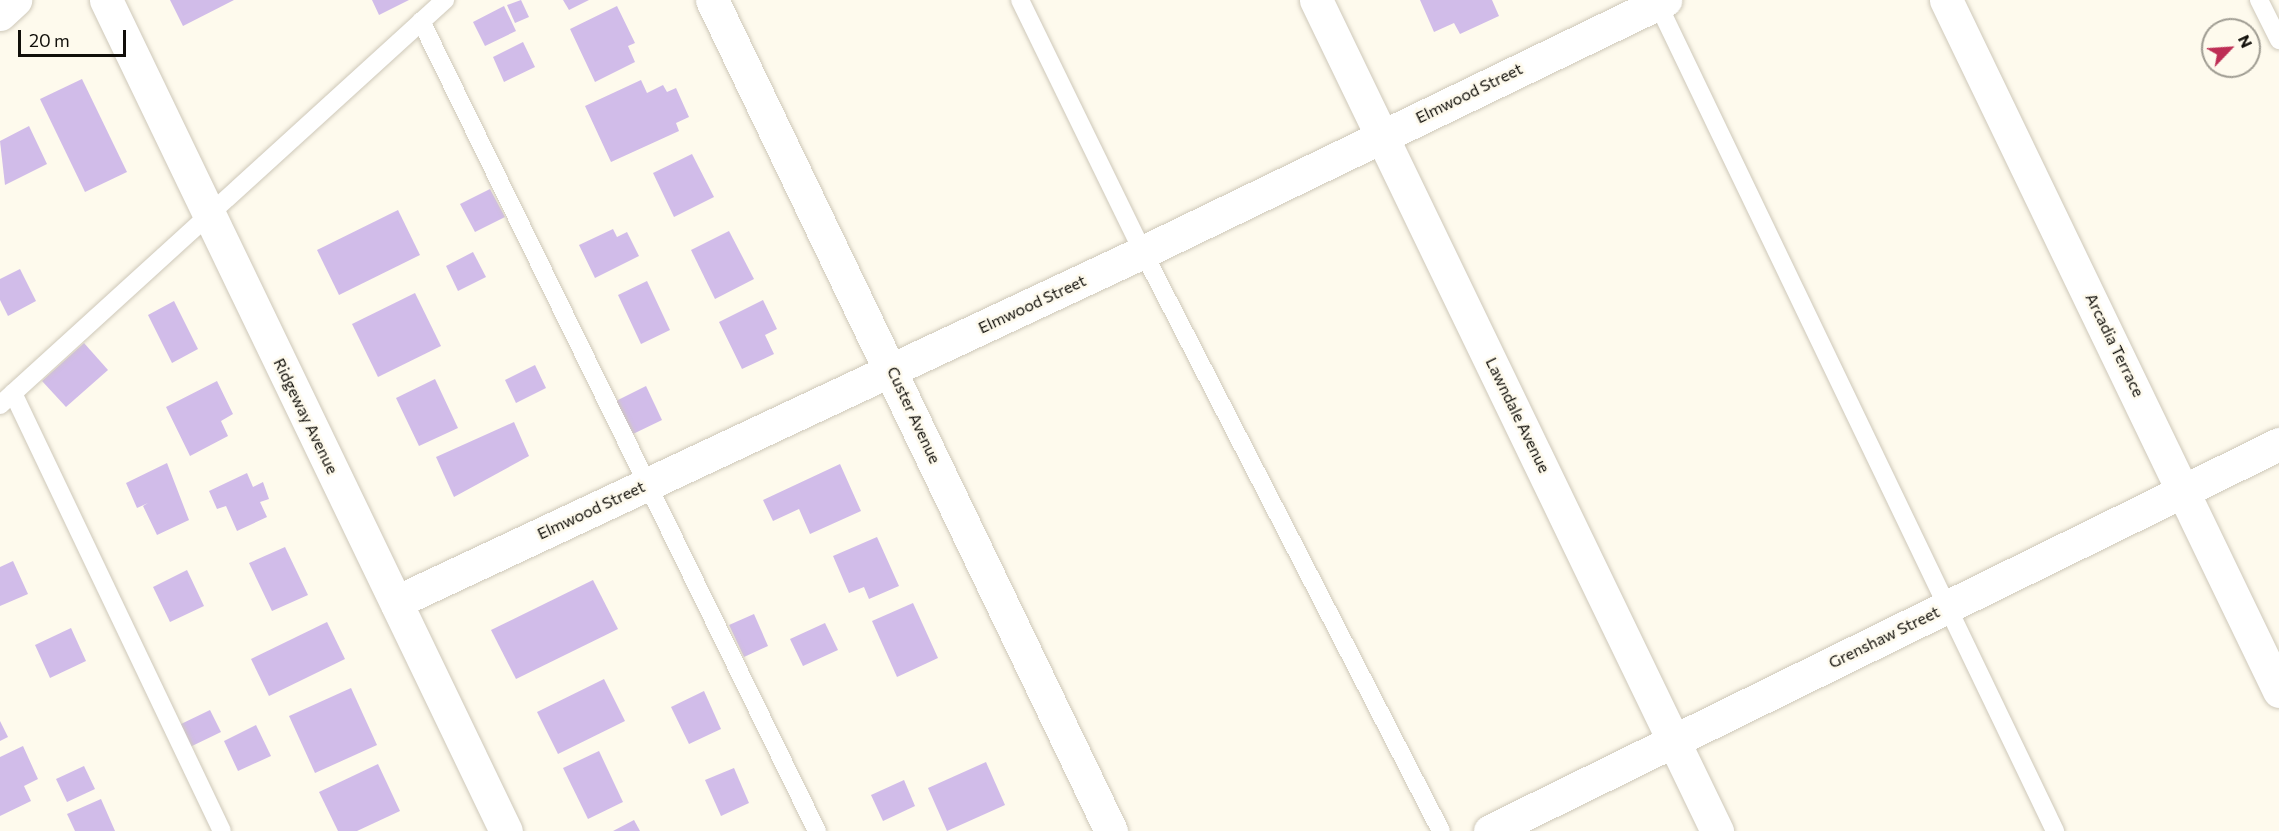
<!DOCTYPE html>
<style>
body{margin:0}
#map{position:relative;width:2279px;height:831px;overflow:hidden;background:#fefaed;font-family:Commissioner,sans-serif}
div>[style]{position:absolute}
.building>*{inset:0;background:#d1bce9}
.roads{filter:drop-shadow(0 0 2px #cec8b9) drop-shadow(0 0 2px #cec8b9)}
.service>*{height:18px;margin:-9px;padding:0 9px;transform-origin:9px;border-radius:9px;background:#fff}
.minor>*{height:33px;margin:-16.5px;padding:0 16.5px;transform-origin:16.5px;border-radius:16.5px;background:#fff}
.tertiary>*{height:33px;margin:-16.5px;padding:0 16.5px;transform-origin:16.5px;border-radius:16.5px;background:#fff}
.primary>*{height:33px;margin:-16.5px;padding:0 16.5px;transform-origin:16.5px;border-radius:16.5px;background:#fff}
span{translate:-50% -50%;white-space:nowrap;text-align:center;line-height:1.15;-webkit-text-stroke:5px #fefaed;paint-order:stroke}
.street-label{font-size:16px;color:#110f0a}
.north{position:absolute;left:2201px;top:18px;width:60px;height:60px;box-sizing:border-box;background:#fefaed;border:2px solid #9f9c92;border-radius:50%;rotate:65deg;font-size:16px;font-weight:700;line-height:24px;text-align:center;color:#110f0a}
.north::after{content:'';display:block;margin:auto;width:21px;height:27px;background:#be2e55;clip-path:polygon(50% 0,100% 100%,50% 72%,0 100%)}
.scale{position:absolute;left:18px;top:30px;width:108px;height:27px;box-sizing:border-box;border:3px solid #110f0a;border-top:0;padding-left:8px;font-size:18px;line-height:21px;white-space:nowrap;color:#110f0a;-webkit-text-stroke:4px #fefaed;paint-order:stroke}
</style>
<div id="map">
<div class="building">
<div style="clip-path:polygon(170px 0,234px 0,183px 26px)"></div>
<div style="clip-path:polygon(372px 0,409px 0,379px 15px)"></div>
<div style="clip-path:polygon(521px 0,529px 17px,515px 23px,507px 5px)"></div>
<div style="clip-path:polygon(563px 0,589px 0,569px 10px)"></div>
<div style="clip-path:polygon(1420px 0,1492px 0,1499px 16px,1460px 34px,1454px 23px,1434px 32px)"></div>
<div style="clip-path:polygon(504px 6px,516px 31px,485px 46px,473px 22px)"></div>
<div style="clip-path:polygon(617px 6px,635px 43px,628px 46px,635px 62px,595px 82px,570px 29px)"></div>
<div style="clip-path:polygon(523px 42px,535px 67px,504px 82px,493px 57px)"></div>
<div style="clip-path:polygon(82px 79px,127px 172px,85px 192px,40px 99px)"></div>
<div style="clip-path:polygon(641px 80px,647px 93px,663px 85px,667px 92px,676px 88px,689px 117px,676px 123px,679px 131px,611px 162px,585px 106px)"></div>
<div style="clip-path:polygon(29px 126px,47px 164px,5px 185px,0 141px)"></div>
<div style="clip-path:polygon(692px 154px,714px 197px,674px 217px,653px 173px)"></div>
<div style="clip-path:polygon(490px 189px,505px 217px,475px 232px,460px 204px)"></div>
<div style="clip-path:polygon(398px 210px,420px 255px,339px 295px,317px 250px)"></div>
<div style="clip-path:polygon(613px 229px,617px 237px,627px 232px,639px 256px,595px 278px,579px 245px)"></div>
<div style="clip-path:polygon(729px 231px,754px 279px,715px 299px,691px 250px)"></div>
<div style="clip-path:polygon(473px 252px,486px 277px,458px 291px,446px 266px)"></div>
<div style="clip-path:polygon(20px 269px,36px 301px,8px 316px,0 300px,0 279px)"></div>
<div style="clip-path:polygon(647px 281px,670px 330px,641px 344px,618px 295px)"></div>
<div style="clip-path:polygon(415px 293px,441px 346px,378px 377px,352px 324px)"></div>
<div style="clip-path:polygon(763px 300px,777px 329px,765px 335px,774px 354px,742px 369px,719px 322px)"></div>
<div style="clip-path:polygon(174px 301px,198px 349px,172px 363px,148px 315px)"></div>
<div style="clip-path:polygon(84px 343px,108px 370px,66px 407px,42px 381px)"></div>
<div style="clip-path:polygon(535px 365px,546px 388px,516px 403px,505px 380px)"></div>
<div style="clip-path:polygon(435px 379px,458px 428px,419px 446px,396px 398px)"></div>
<div style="clip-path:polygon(217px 381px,233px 414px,221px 421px,228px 436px,190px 456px,166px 407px)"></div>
<div style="clip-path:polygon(646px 386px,662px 420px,633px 434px,616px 401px)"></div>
<div style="clip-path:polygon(514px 422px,529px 456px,454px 497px,436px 457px)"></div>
<div style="clip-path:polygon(167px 463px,189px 520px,157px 535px,143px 506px,148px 503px,137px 508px,126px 483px)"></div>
<div style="clip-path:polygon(840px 464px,861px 511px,810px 534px,799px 509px,773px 521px,763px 500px)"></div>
<div style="clip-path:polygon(247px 473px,253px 487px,263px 482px,269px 499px,260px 502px,267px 517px,237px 531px,226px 506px,217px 509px,209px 491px)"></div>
<div style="clip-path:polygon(877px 537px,899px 586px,869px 599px,864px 587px,849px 593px,833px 556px)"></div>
<div style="clip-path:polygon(285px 547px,308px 595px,272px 611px,249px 563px)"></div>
<div style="clip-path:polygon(13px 561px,28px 594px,0 606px,0 567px)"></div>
<div style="clip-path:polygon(187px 570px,204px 606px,170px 622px,153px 587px)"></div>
<div style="clip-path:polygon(593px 580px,618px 629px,516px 679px,491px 630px)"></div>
<div style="clip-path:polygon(913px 603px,938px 658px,897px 677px,872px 621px)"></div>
<div style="clip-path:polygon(754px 614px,768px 646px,744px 657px,729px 625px)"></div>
<div style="clip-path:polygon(327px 622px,345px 659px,269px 696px,251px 659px)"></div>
<div style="clip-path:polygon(825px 623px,838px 650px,803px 666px,790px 639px)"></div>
<div style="clip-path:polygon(71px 628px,86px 661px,50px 678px,35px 645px)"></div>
<div style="clip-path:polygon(604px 679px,625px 721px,558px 754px,537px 712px)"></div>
<div style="clip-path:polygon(351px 688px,377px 745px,315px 773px,289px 716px)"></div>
<div style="clip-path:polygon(704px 691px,721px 729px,689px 744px,671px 707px)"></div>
<div style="clip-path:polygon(210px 710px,221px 732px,190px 747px,179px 725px)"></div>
<div style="clip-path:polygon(0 721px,8px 737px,0 741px)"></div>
<div style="clip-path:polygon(256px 725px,271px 756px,238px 771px,224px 741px)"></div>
<div style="clip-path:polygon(23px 746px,38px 779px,24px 786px,31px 801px,0 816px,0 757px)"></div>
<div style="clip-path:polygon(599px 751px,623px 802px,588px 819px,563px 768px)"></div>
<div style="clip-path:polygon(986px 762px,1005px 805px,947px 831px,928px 788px)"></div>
<div style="clip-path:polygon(378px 764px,400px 811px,357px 831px,338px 831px,319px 792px)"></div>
<div style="clip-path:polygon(84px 766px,95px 789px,67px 802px,56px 779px)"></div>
<div style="clip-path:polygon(734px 768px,749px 803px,721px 816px,705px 780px)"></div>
<div style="clip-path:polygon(904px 780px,915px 806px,883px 821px,871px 795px)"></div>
<div style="clip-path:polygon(101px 799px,115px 831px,75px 831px,67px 814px)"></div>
<div style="clip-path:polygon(634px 820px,640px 831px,613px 831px)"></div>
</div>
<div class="roads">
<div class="service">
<div style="left:1020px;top:0;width:280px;rotate:64deg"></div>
<div style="left:1143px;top:252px;width:651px;rotate:62.77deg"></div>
<div style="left:1656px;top:0;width:922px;rotate:64.35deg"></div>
<div style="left:2259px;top:0;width:45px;rotate:63.4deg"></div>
<div style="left:421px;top:21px;width:902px;rotate:63.95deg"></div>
<div style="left:13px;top:393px;width:485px;rotate:64.5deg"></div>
<div style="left:0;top:405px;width:602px;rotate:-42.31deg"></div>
</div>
<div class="minor">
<div style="left:106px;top:0;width:922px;rotate:64.3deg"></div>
<div style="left:1316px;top:0;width:923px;rotate:64.24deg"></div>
<div style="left:1946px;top:0;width:767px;rotate:64.27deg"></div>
<div style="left:396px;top:602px;width:825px;rotate:-25.11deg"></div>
<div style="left:1143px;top:252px;width:580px;rotate:-25.77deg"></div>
<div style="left:1490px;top:831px;width:879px;rotate:-26.13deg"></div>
</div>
<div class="tertiary">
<div style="left:712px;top:0;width:922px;rotate:64.35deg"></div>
</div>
<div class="primary">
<div style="left:0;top:14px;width:21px;rotate:-43deg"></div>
</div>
</div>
<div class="street-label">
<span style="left:1469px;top:93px;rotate:-26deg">Elmwood Street</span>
<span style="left:1032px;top:304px;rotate:-25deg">Elmwood Street</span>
<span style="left:2115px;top:345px;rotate:64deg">Arcadia Terrace</span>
<span style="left:914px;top:415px;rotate:65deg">Custer Avenue</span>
<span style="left:1518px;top:415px;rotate:64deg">Lawndale Avenue</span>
<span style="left:306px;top:416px;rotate:64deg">Ridgeway Avenue</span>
<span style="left:591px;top:510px;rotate:-25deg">Elmwood Street</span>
<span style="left:1884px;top:637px;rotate:-26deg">Grenshaw Street</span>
</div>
<div class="north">N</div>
<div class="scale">20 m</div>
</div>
